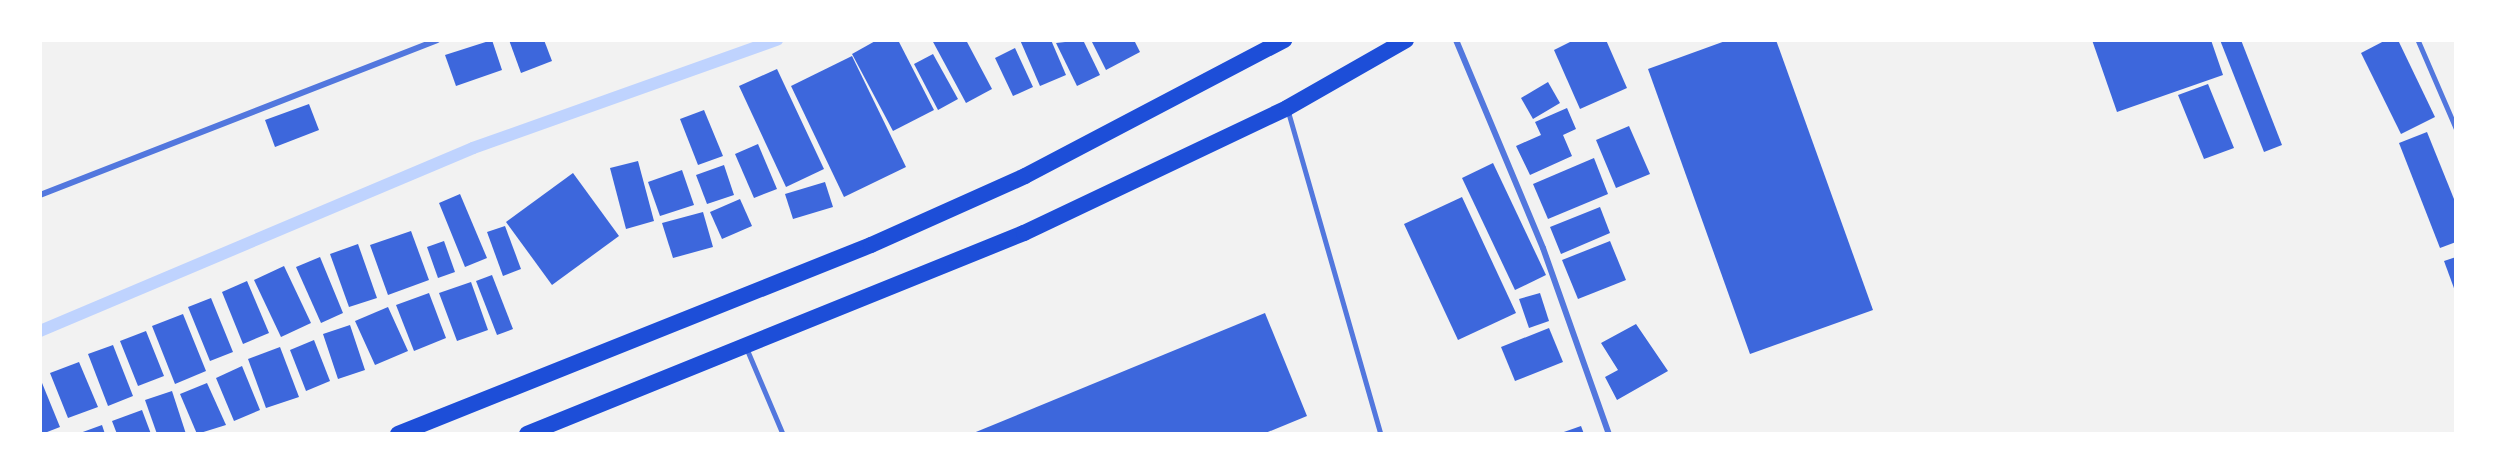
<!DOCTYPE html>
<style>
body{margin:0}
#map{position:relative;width:2496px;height:474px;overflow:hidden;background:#f2f2f2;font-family:"Zilla Slab",serif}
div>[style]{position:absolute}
.stream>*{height:12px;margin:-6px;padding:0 6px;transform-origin:6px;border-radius:6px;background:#bfd3fe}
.building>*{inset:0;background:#3d67dc}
.service>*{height:4.5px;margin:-2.25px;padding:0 2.25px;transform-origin:2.25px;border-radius:2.25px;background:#5277de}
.minor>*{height:6px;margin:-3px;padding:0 3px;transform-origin:3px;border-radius:3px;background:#5277de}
.trunk>*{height:16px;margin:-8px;padding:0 8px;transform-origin:8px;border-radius:8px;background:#1d4ed8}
span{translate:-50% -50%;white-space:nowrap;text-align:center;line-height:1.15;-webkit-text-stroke:4.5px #fff;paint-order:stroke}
.frame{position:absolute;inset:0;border:42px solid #fff;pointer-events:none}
</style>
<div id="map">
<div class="stream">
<div style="left:40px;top:331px;width:470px;rotate:-22.9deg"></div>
<div style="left:473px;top:148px;width:323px;rotate:-19.6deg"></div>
</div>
<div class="building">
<div style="clip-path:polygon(492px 40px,502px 70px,456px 86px,445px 55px)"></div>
<div style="clip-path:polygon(509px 40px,544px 40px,552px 61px,521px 73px)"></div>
<div style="clip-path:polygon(877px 40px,898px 40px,934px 110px,893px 131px,852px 54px)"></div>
<div style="clip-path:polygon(932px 40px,966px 40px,992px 89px,966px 103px)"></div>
<div style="clip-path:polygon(1020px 40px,1051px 40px,1066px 75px,1040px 86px)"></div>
<div style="clip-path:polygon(1083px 40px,1100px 75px,1077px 86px,1056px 43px)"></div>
<div style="clip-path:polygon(1091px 40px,1134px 40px,1140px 52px,1106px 70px)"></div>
<div style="clip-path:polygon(1574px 40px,1606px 40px,1627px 88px,1580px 109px,1554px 50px)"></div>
<div style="clip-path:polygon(1728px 40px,1776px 40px,1873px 310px,1750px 354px,1648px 69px)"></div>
<div style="clip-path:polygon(2092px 40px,2211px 40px,2223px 75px,2117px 112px)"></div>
<div style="clip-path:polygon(2220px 40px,2241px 40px,2282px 145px,2264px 152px)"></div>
<div style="clip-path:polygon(2386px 40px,2398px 40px,2435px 117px,2401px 134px,2361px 53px)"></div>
<div style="clip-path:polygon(1015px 48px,1033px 87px,1013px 96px,995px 58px)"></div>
<div style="clip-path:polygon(933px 54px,958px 99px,938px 110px,914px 64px)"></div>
<div style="clip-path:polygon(852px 56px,906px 167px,844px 197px,791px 86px)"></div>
<div style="clip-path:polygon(777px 69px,824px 169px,786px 187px,739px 86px)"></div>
<div style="clip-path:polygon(1548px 82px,1560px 103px,1533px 119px,1521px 98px)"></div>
<div style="clip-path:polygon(2208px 84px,2234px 148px,2204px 159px,2178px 95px)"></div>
<div style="clip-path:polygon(309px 104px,319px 130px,275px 147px,265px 120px)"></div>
<div style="clip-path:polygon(1567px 108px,1576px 129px,1563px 135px,1572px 156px,1530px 175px,1516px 146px,1541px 135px,1535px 122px)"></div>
<div style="clip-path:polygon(704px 110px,723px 156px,698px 165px,680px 119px)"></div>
<div style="clip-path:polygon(1629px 126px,1650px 174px,1616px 188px,1596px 140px)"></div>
<div style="clip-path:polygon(2427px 132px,2456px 204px,2456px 242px,2440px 248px,2399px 143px)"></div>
<div style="clip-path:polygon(758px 144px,777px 189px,754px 198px,735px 154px)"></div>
<div style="clip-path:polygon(1594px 158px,1608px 194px,1548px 219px,1533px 184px)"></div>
<div style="clip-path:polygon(638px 161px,654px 221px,626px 229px,610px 168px)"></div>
<div style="clip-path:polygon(1493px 163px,1546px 275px,1515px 290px,1462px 178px)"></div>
<div style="clip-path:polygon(724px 165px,734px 195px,707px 204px,696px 175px)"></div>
<div style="clip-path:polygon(682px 170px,694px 205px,660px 216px,648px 182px)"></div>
<div style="clip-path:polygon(573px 173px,619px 236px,552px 285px,506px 222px)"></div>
<div style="clip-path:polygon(825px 182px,833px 207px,793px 219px,785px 194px)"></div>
<div style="clip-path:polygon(460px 194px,487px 258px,465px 267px,439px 203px)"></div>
<div style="clip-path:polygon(1462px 197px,1516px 313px,1458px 340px,1404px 224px)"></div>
<div style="clip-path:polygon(740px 199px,752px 226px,722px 239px,710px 212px)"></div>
<div style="clip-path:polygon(1600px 207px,1610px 233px,1561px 254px,1550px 227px)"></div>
<div style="clip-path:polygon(703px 212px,713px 247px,673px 258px,662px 223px)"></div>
<div style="clip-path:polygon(505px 226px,521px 269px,503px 276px,487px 232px)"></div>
<div style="clip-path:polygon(411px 231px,429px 280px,388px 295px,370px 245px)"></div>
<div style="clip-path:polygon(444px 241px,455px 272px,438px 278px,427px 247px)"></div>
<div style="clip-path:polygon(1610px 241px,1626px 280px,1578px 299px,1562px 260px)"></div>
<div style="clip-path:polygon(358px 244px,377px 298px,349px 307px,330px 254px)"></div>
<div style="clip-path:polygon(320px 257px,343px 313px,321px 323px,296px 267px)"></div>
<div style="clip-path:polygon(2456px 257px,2456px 291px,2455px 291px,2444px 261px)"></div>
<div style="clip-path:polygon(284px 266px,311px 323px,281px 337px,254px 280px)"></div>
<div style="clip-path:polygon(492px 275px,513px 329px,497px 335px,476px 281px)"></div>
<div style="clip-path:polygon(247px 281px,269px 333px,243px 344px,222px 292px)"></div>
<div style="clip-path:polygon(471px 282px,488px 330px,457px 341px,439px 293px)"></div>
<div style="clip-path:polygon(429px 293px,446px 338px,414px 351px,396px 305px)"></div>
<div style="clip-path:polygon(1540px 293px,1549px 321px,1529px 328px,1519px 299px)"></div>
<div style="clip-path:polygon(211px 298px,233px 352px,210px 361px,188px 307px)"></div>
<div style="clip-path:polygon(388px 307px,408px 351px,375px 365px,355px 321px)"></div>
<div style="clip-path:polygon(1265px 313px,1307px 416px,1263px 434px,971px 434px)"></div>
<div style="clip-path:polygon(183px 314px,206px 371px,175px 384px,152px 326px)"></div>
<div style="clip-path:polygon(1636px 324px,1668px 371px,1617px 400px,1605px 377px,1618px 370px,1601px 343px)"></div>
<div style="clip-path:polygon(350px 325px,365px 370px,338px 379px,323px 334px)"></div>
<div style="clip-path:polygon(1549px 328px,1563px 362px,1515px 381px,1501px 347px)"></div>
<div style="clip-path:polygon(146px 331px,164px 376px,138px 386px,120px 341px)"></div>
<div style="clip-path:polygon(314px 340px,330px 381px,306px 391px,290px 350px)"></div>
<div style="clip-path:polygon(113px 345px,133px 396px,108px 406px,88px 354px)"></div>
<div style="clip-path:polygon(280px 347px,299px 397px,266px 408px,248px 359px)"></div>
<div style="clip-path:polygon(79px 362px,98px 407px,68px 418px,50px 373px)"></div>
<div style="clip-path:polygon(242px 366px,260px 410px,234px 421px,216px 378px)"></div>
<div style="clip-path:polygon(40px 378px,60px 427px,42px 434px,40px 434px)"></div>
<div style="clip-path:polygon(207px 383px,226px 425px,197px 434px,180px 394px)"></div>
<div style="clip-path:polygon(172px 391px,186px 434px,157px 434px,145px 400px)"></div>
<div style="clip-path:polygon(142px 410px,151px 434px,117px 434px,112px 421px)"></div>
<div style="clip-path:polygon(102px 425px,105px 434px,80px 434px,80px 433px)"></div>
<div style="clip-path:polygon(1581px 426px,1584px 434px,1561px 434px,1561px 433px)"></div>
</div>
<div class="service">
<div style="left:2418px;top:40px;width:96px;rotate:66.6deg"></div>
<div style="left:1288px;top:110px;width:337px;rotate:74deg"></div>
<div style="left:747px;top:349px;width:92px;rotate:67deg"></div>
</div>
<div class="minor">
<div style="left:1456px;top:40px;width:225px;rotate:67.3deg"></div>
<div style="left:1543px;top:248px;width:197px;rotate:70.5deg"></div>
<div style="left:40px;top:195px;width:426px;rotate:-21.3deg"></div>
</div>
<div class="trunk">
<div style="left:398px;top:434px;width:509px;rotate:-21.78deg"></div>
<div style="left:871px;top:245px;width:169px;rotate:-24.1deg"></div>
<div style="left:1025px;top:176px;width:293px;rotate:-27.7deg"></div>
<div style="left:527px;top:434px;width:536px;rotate:-22.02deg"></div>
<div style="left:1024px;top:233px;width:291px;rotate:-25.4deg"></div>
<div style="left:1287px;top:108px;width:137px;rotate:-29.7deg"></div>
</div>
<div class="frame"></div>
</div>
